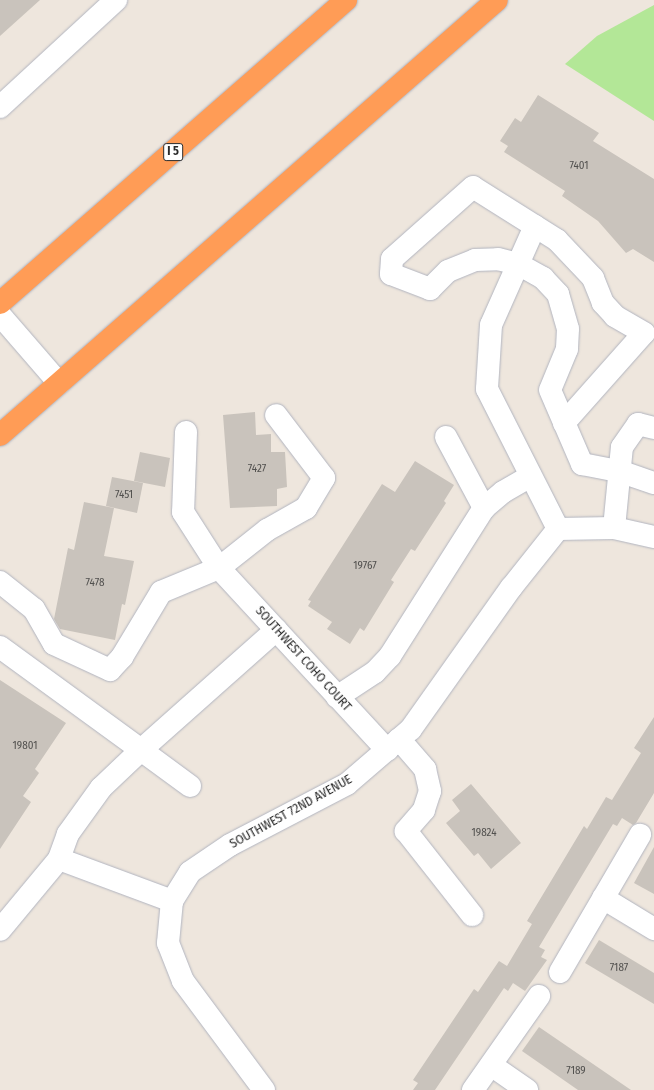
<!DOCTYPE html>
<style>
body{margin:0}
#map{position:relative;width:654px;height:1090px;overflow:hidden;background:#eee6dd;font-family:"Fira Sans Condensed",sans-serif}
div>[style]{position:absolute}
.green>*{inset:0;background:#b3e797}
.building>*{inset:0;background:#c9c3bc}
.roads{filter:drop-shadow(0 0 1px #b1b4bf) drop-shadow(0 0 1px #b1b4bf)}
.minor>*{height:22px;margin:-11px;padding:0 11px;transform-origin:11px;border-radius:11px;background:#fff}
.highway>*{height:22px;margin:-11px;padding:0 11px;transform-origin:11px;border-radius:11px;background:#ff9c56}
span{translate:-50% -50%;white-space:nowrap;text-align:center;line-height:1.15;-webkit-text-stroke:4px #fff;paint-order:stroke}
.number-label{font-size:11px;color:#52514f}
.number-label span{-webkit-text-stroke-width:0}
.shield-label span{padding:1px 3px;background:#fff;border:1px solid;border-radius:3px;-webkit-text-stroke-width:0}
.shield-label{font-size:12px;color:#2b2b2b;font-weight:700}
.street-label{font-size:13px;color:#2b2b2b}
</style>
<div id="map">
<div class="green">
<div style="clip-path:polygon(654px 5px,654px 121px,565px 64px,597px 36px)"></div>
</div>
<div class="building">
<div style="clip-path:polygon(0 0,40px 0,0 36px)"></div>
<div style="clip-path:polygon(538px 95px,599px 133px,593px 141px,654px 179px,654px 262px,633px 249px,626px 253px,598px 221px,562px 196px,565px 191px,504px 152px,508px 146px,500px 141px,515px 118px,521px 122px)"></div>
<div style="clip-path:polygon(255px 412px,256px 435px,271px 434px,271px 452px,285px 452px,287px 487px,277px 489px,277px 506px,230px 508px,223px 415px)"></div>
<div style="clip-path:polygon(140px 452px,170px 458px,165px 487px,134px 481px)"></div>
<div style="clip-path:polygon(415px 461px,454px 485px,444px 501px,446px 503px,415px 551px,411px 549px,391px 580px,394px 582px,364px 631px,360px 628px,350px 644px,327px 629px,332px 622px,308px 606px,311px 601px,308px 600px,382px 484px,395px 492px)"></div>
<div style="clip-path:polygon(112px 477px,143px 483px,137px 513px,106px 506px)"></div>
<div style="clip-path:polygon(84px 502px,114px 508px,104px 556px,134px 561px,125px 605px,122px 604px,115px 640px,60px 629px,54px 619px,68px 548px,74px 550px)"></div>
<div style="clip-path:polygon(0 680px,66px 723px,35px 769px,39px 773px,23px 796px,31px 802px,0 849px)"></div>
<div style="clip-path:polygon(654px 717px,654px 793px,636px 823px,633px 825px,622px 818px,617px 826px,613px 824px,539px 947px,545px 950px,541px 957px,547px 960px,525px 991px,513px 983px,508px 991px,504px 988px,435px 1090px,413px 1090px,418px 1083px,413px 1080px,474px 989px,478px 992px,499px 961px,507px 966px,532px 924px,527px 921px,584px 826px,587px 829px,606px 797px,612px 800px,641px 753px,634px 748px)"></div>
<div style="clip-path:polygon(471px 784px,521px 843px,491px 869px,478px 853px,474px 856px,446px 823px,460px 811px,452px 800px)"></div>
<div style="clip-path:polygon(654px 847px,654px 894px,634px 883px)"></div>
<div style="clip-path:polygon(599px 940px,654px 973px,654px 1004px,585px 963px)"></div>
<div style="clip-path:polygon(539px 1027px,631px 1090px,578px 1090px,522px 1051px)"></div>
</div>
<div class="roads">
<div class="minor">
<div style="left:0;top:107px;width:158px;rotate:-42.7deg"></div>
<div style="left:535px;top:226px;width:108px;rotate:114deg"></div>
<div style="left:491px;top:325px;width:64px;rotate:93.6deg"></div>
<div style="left:487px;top:389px;width:157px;rotate:63.1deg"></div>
<div style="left:0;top:315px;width:90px;rotate:49.1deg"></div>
<div style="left:564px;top:423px;width:120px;rotate:-48.4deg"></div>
<div style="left:644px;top:333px;width:34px;rotate:-150deg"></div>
<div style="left:615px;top:316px;width:18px;rotate:-133deg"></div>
<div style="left:603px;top:303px;width:27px;rotate:-112deg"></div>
<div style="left:593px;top:278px;width:52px;rotate:-133.5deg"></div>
<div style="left:557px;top:240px;width:99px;rotate:-147.8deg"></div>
<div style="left:473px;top:187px;width:108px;rotate:138.4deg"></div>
<div style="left:392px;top:259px;width:15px;rotate:94deg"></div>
<div style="left:391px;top:274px;width:42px;rotate:21deg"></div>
<div style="left:430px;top:289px;width:25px;rotate:-45deg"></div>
<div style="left:448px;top:271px;width:29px;rotate:-22deg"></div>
<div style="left:475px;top:260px;width:23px;rotate:-2deg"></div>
<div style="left:498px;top:259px;width:21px;rotate:14deg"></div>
<div style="left:518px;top:264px;width:29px;rotate:29deg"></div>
<div style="left:543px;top:278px;width:22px;rotate:47deg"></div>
<div style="left:558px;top:294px;width:36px;rotate:74deg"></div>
<div style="left:568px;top:329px;width:20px;rotate:93deg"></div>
<div style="left:567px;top:349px;width:44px;rotate:112.5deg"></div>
<div style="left:550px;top:390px;width:81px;rotate:66.6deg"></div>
<div style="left:582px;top:464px;width:38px;rotate:11deg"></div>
<div style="left:619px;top:471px;width:37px;rotate:19deg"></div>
<div style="left:186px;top:432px;width:80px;rotate:92.1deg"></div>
<div style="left:183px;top:512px;width:67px;rotate:57.3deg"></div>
<div style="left:219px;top:568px;width:248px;rotate:47.3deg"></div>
<div style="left:446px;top:437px;width:81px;rotate:61.8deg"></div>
<div style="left:614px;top:528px;width:81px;rotate:-84.4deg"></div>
<div style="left:622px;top:447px;width:28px;rotate:-55deg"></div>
<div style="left:638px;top:424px;width:16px;rotate:14deg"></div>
<div style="left:0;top:582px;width:43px;rotate:38.5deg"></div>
<div style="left:34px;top:609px;width:40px;rotate:60.3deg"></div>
<div style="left:54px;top:644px;width:62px;rotate:24.9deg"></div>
<div style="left:110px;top:670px;width:18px;rotate:-47deg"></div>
<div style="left:122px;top:657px;width:76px;rotate:-59deg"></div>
<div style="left:161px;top:592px;width:63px;rotate:-22.5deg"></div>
<div style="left:219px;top:568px;width:61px;rotate:-38.4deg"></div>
<div style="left:267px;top:530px;width:45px;rotate:-29.4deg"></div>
<div style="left:306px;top:508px;width:35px;rotate:-59deg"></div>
<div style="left:324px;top:478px;width:79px;rotate:-127.3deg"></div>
<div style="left:0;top:647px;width:175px;rotate:36.1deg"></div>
<div style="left:141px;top:750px;width:55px;rotate:136.5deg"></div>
<div style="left:101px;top:788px;width:57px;rotate:125.7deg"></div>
<div style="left:68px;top:834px;width:27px;rotate:110deg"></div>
<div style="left:59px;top:859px;width:92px;rotate:129.7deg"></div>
<div style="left:337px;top:697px;width:45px;rotate:-33.3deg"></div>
<div style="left:375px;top:672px;width:22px;rotate:-47deg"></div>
<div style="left:390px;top:656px;width:175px;rotate:-57.6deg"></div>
<div style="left:484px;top:508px;width:25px;rotate:-40deg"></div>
<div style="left:503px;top:492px;width:32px;rotate:-30deg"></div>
<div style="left:399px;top:739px;width:40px;rotate:49deg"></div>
<div style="left:425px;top:769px;width:23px;rotate:77deg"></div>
<div style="left:430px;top:791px;width:20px;rotate:108deg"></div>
<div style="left:424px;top:810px;width:28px;rotate:131deg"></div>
<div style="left:406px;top:831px;width:107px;rotate:51.8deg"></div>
<div style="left:190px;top:786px;width:61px;rotate:-143.7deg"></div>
<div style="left:141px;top:750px;width:181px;rotate:-41.6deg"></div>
<div style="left:59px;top:859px;width:121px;rotate:20.4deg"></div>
<div style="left:603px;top:898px;width:60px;rotate:31.3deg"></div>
<div style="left:560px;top:972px;width:159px;rotate:-59.7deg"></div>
<div style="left:491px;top:1065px;width:44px;rotate:34.8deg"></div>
<div style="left:264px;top:1090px;width:136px;rotate:-126.6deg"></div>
<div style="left:183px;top:981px;width:41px;rotate:-111.5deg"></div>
<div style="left:168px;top:943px;width:42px;rotate:-84.6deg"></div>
<div style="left:172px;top:901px;width:34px;rotate:-58deg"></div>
<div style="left:190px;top:872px;width:48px;rotate:-34deg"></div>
<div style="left:230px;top:845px;width:132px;rotate:-27.5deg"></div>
<div style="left:347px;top:784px;width:84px;rotate:-40.7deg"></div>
<div style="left:411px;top:729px;width:173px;rotate:-54.7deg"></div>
<div style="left:511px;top:588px;width:75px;rotate:-51.5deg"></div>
<div style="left:558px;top:529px;width:56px;rotate:-1deg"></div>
<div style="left:614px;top:528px;width:41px;rotate:12.7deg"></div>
<div style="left:473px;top:1090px;width:115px;rotate:-54.9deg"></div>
</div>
<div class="highway">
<div style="left:0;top:303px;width:460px;rotate:-41.2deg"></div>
<div style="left:0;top:435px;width:660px;rotate:-41.19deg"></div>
</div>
</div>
<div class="number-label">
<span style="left:579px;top:166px">7401</span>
<span style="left:257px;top:469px">7427</span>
<span style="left:124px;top:495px">7451</span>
<span style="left:365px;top:566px">19767</span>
<span style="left:95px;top:583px">7478</span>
<span style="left:25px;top:746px">19801</span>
<span style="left:484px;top:833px">19824</span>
<span style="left:619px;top:968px">7187</span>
<span style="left:576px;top:1071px">7189</span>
</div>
<div class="shield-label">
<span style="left:173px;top:152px">I 5</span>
</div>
<div class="street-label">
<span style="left:303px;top:659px;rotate:48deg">SOUTHWEST COHO COURT</span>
<span style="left:291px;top:812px;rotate:-29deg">SOUTHWEST 72ND AVENUE</span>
</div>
</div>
